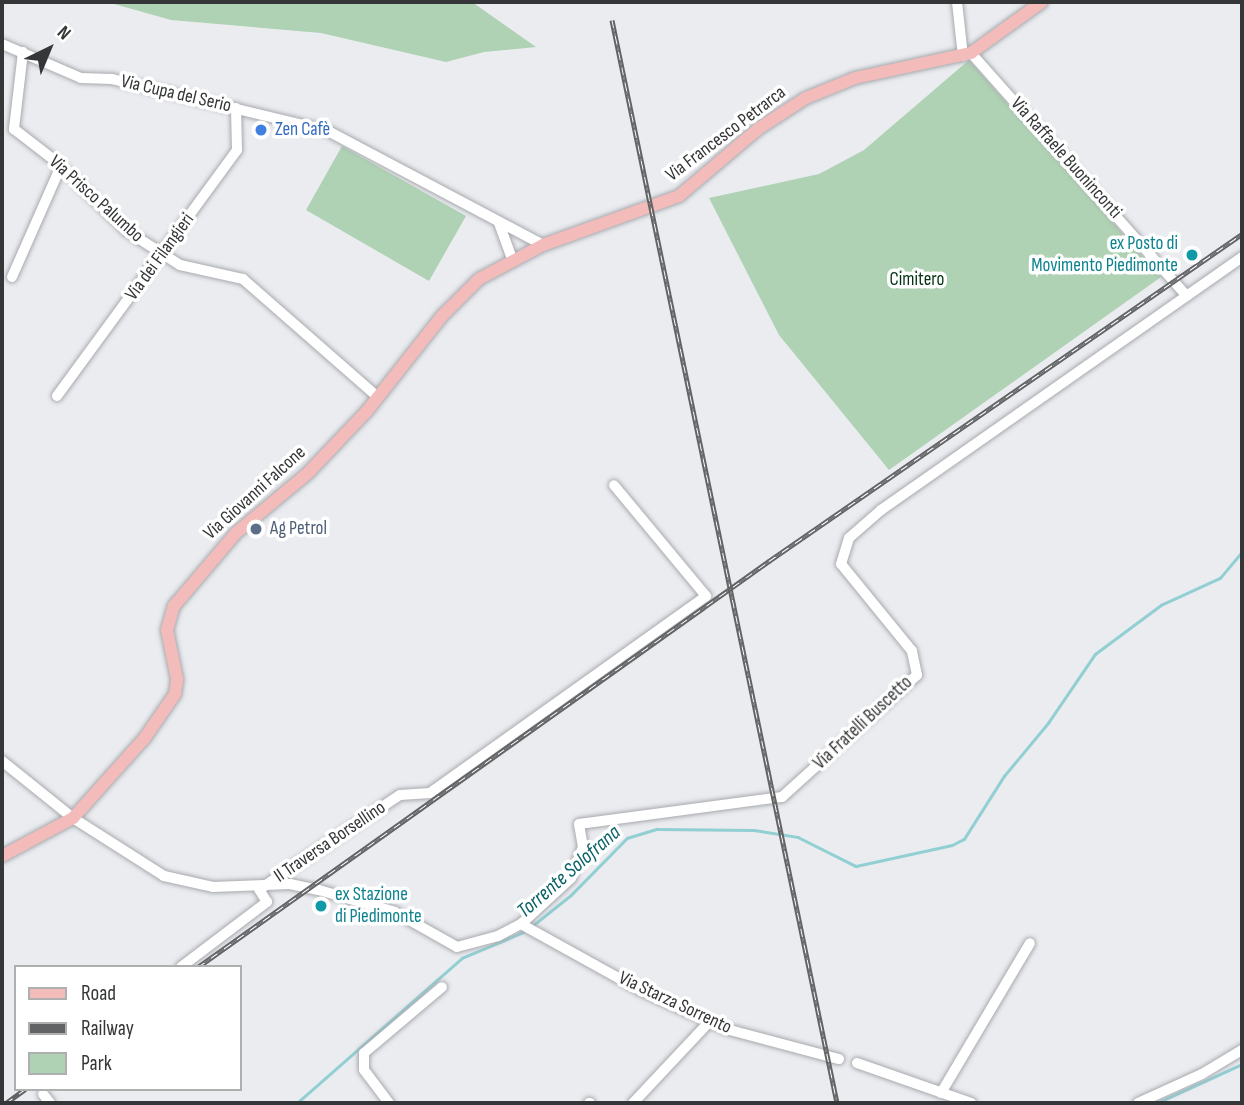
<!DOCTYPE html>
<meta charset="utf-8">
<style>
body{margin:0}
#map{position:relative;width:1244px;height:1105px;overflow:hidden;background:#eaecf0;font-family:"Sofia Sans Condensed",sans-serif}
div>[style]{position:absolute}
.green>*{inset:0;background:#afd2b4}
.stream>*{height:2.5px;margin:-1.25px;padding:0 1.25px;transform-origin:1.25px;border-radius:1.25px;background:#91cfd3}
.roads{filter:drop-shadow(0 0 2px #a8aaae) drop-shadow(0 0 2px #a8aaae)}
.minor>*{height:10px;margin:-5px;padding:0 5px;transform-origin:5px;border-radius:5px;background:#fff}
.major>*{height:12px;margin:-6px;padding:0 6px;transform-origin:6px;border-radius:6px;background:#f3bcbb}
.rail>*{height:5px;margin-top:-2.5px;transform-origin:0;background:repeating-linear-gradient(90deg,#fff 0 8px,#626365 0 16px);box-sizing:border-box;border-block:2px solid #626365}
.dots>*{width:19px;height:19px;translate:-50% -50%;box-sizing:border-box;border:4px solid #fff;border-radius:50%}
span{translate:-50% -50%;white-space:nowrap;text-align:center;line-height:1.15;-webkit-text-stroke:7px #fff;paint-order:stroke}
.street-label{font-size:19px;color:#353638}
.shop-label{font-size:19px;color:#366cbe}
.left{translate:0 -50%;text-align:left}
.culture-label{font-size:19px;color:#0d838f}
.right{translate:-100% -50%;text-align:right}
.park-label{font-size:19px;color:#033313}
.service-label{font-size:19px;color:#4e5e75}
.water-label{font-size:21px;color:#0a6368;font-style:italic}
.frame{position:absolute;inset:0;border:4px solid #353638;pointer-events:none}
.legend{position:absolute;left:14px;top:965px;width:228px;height:126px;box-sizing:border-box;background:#fff;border:2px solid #aeafaf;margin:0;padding:9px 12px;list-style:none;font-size:21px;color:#353638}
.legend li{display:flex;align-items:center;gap:14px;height:35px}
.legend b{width:35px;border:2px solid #aeafaf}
.north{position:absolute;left:14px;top:14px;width:70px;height:70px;-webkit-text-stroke:5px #fff;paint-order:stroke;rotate:43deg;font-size:19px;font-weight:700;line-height:28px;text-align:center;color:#353638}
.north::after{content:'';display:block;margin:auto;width:24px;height:32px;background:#353638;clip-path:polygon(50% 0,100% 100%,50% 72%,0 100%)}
</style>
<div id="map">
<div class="green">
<div style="clip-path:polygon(107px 2px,472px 2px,536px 47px,484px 52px,446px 62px,321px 33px,171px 20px)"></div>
<div style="clip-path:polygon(969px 60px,1161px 277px,889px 470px,779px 335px,709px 198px,819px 174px,864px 150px)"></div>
<div style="clip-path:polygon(342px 146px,466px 216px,429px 281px,306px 210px)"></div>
</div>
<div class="stream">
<div style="left:531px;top:927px;width:51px;rotate:-38.7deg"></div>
<div style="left:571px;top:895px;width:80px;rotate:-45.5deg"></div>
<div style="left:627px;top:838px;width:31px;rotate:-17deg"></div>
<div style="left:657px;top:829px;width:97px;rotate:0.6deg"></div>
<div style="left:754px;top:830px;width:45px;rotate:9deg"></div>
<div style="left:798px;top:837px;width:65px;rotate:26.6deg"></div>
<div style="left:856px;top:866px;width:98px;rotate:-12.3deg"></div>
<div style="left:952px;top:845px;width:13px;rotate:-27deg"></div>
<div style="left:964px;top:839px;width:75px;rotate:-57.6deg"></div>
<div style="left:1004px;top:776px;width:69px;rotate:-50.3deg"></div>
<div style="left:1048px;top:723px;width:83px;rotate:-55.7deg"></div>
<div style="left:1095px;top:654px;width:82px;rotate:-36.6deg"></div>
<div style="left:1161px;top:605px;width:65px;rotate:-24.6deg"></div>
<div style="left:1220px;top:578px;width:34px;rotate:-50deg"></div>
<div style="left:297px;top:1103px;width:220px;rotate:-41.3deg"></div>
<div style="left:462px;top:958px;width:69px;rotate:-22.9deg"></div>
<div style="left:1157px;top:1103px;width:94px;rotate:-24.6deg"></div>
</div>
<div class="roads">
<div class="minor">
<div style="left:957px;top:2px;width:54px;rotate:83.7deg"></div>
<div style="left:2px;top:44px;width:86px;rotate:23.3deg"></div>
<div style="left:81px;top:78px;width:31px;rotate:2deg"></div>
<div style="left:112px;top:79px;width:222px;rotate:13.5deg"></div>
<div style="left:328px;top:131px;width:243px;rotate:27.9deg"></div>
<div style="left:23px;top:52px;width:78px;rotate:96.7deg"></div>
<div style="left:14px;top:129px;width:51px;rotate:37.8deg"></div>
<div style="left:54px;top:160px;width:102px;rotate:44.2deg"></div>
<div style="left:127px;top:231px;width:63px;rotate:32.7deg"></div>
<div style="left:180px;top:265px;width:65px;rotate:12.5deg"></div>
<div style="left:243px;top:279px;width:179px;rotate:41.2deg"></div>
<div style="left:971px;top:53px;width:325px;rotate:48.4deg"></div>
<div style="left:499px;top:223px;width:37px;rotate:70deg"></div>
<div style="left:12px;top:277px;width:121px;rotate:-66.2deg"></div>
<div style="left:57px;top:396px;width:305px;rotate:-53.8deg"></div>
<div style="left:237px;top:150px;width:42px;rotate:-91.4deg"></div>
<div style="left:2px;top:761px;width:91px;rotate:38.8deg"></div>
<div style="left:73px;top:818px;width:108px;rotate:32.5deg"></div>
<div style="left:164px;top:876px;width:50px;rotate:12.7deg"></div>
<div style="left:213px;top:887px;width:77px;rotate:-2.2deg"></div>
<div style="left:290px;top:884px;width:30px;rotate:12deg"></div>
<div style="left:319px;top:890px;width:79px;rotate:16.1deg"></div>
<div style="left:395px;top:912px;width:71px;rotate:29.4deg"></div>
<div style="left:457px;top:947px;width:42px;rotate:-15deg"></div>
<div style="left:498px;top:936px;width:26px;rotate:-28deg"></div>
<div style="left:521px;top:924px;width:68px;rotate:-42.6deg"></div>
<div style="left:571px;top:878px;width:33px;rotate:-69deg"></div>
<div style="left:583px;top:847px;width:23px;rotate:-100deg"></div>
<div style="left:579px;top:824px;width:205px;rotate:-7.6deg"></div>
<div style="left:782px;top:797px;width:182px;rotate:-42.1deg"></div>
<div style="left:917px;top:675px;width:25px;rotate:-102deg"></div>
<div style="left:912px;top:651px;width:112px;rotate:-129.2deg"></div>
<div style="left:841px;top:564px;width:27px;rotate:-73deg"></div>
<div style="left:849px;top:538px;width:43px;rotate:-41.2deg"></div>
<div style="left:881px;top:510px;width:441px;rotate:-35deg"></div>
<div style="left:263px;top:887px;width:165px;rotate:-33.9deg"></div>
<div style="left:400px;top:795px;width:30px;rotate:-4deg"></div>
<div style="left:430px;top:793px;width:339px;rotate:-35.5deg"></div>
<div style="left:706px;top:596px;width:144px;rotate:-129.7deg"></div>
<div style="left:521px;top:924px;width:138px;rotate:29deg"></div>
<div style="left:642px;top:991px;width:92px;rotate:24.3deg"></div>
<div style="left:726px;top:1029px;width:117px;rotate:14.9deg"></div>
<div style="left:181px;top:967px;width:108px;rotate:-37.1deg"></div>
<div style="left:267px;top:902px;width:15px;rotate:-122deg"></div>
<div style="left:857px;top:1063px;width:121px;rotate:19.3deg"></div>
<div style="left:941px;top:1093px;width:174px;rotate:-59.3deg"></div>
<div style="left:43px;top:1094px;width:11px;rotate:52deg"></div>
<div style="left:389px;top:1103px;width:41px;rotate:-127.1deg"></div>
<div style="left:364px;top:1070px;width:17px;rotate:-90deg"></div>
<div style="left:364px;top:1053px;width:102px;rotate:-40.2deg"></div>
<div style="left:589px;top:1103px;width:1px"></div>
<div style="left:633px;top:1103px;width:111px;rotate:-46.8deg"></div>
<div style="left:1138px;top:1103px;width:70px;rotate:-24.4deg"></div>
<div style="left:1202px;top:1074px;width:47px;rotate:-31deg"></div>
</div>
<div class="major">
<div style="left:2px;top:856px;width:81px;rotate:-28.2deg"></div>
<div style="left:73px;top:818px;width:106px;rotate:-48.1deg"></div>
<div style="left:144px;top:739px;width:55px;rotate:-55.4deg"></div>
<div style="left:175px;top:694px;width:15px;rotate:-82deg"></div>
<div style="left:177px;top:679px;width:50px;rotate:-101.5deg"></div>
<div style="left:167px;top:630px;width:25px;rotate:-74deg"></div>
<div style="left:174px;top:606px;width:96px;rotate:-49.7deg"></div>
<div style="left:236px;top:533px;width:94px;rotate:-39.8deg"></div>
<div style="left:308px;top:473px;width:86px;rotate:-46.4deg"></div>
<div style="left:367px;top:411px;width:121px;rotate:-51.7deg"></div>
<div style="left:442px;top:316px;width:52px;rotate:-45deg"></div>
<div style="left:479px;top:279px;width:72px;rotate:-28deg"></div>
<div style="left:543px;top:245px;width:145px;rotate:-19.8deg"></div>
<div style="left:679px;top:196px;width:104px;rotate:-40.3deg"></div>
<div style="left:758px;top:129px;width:57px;rotate:-32.9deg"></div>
<div style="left:806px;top:98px;width:53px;rotate:-22.2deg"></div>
<div style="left:855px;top:78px;width:119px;rotate:-12.2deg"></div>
<div style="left:971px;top:53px;width:87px;rotate:-35.7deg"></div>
</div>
</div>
<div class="rail">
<div style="left:612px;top:20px;width:1106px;rotate:78.26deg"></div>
<div style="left:198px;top:967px;width:701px;rotate:-35.41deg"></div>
<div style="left:769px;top:561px;width:575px;rotate:-34.66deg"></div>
<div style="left:6px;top:1103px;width:24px;rotate:-36deg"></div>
</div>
<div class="dots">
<div style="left:261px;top:130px;background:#3f7fe0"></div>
<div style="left:1192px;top:255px;background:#0f9aa8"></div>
<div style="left:256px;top:529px;background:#5c6f8a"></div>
<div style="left:321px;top:906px;background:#0f9aa8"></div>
</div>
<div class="street-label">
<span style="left:176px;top:94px;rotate:13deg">Via Cupa del Serio</span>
<span style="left:726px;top:134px;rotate:-37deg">Via Francesco Petrarca</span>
<span style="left:1066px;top:158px;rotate:48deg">Via Raffaele Buoninconti</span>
<span style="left:96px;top:199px;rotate:42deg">Via Prisco Palumbo</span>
<span style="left:160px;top:257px;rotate:-54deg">Via dei Filangieri</span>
<span style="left:255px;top:493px;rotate:-42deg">Via Giovanni Falcone</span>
<span style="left:863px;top:723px;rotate:-43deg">Via Fratelli Buscetto</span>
<span style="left:330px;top:842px;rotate:-34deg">II Traversa Borsellino</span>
<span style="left:675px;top:1003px;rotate:25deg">Via Starza Sorrento</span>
</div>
<div class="shop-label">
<span class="left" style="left:275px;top:130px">Zen Cafè</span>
</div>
<div class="culture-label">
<span class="right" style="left:1178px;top:255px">ex Posto di<br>Movimento Piedimonte</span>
<span class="left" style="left:335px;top:906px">ex Stazione<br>di Piedimonte</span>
</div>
<div class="park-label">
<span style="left:917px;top:280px">Cimitero</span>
</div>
<div class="service-label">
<span class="left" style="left:270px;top:529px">Ag Petrol</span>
</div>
<div class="water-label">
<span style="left:569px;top:872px;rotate:-41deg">Torrente Solofrana</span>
</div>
<div class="frame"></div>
<ul class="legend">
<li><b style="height:9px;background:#f3bcbb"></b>Road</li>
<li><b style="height:9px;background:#626365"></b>Railway</li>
<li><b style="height:19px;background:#afd2b4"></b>Park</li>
</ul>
<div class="north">N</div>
</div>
